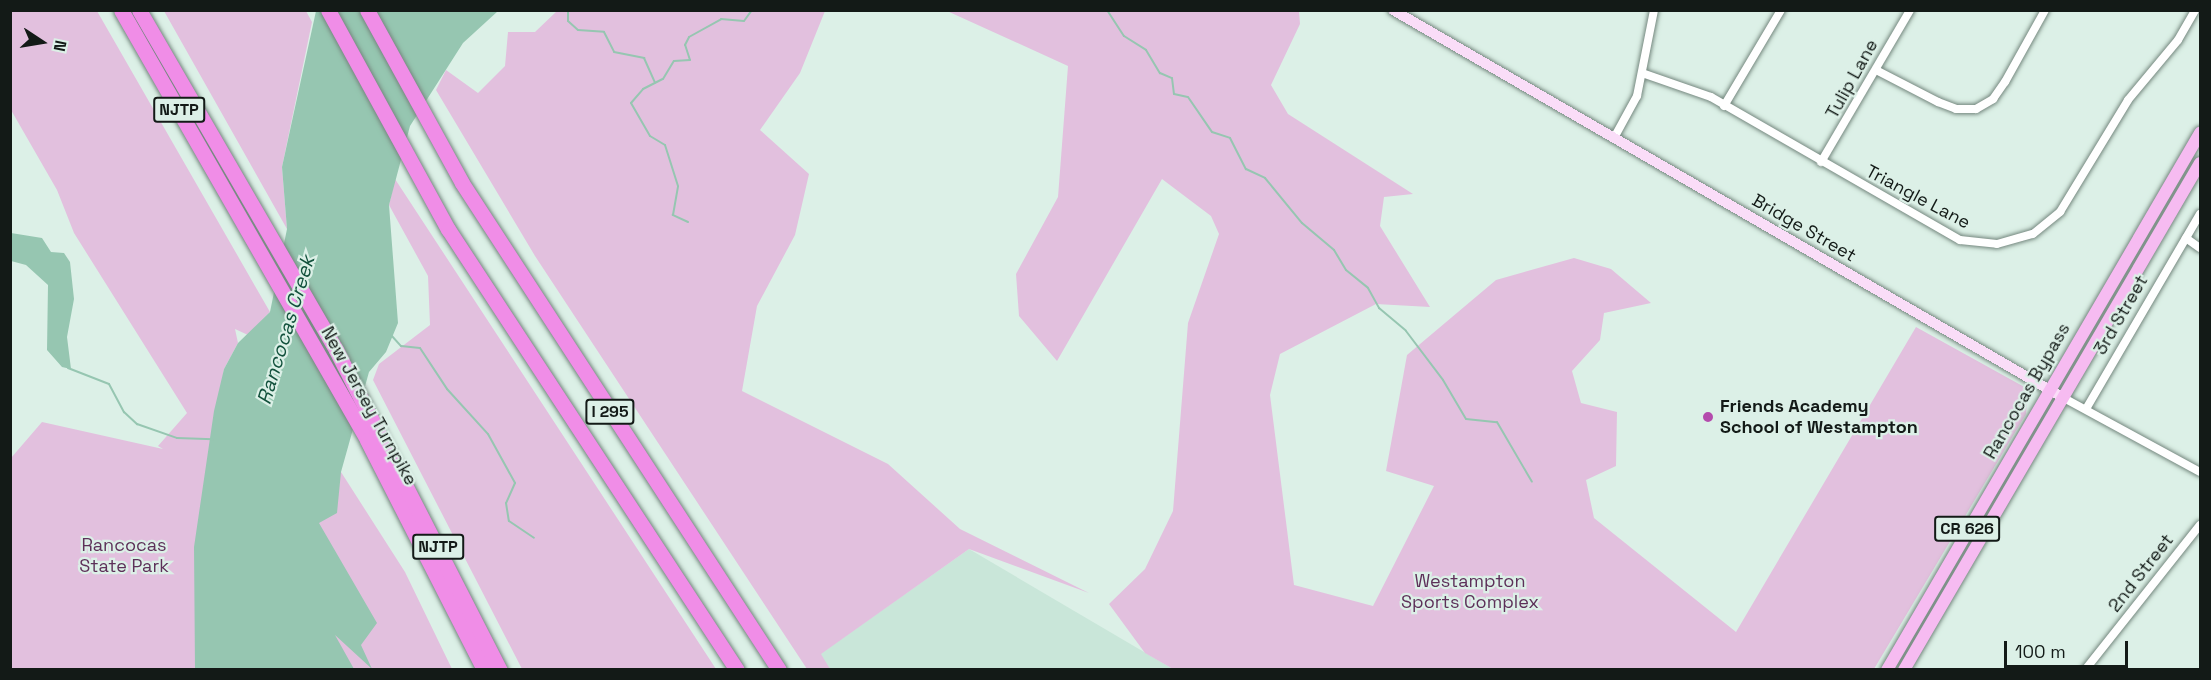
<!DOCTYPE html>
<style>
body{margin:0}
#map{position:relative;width:2211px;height:680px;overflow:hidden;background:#dcf0e7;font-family:"Space Grotesk",sans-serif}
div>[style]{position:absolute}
.built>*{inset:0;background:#c9e6d9}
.green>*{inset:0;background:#e2c0de}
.water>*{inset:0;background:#96c6b1}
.stream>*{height:2px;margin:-1px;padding:0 1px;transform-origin:1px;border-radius:1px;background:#96c6b1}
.roads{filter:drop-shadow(0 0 2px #75887f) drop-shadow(0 0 2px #75887f)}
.minor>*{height:8px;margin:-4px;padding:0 4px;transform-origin:4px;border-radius:4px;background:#fff}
.secondary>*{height:10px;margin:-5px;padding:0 5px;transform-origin:5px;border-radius:5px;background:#faddf8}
.primary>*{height:12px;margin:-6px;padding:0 6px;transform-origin:6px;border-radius:6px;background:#f6bbf1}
.motorway>*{height:15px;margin:-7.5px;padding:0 7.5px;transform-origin:7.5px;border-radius:7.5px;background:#f08de7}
.dots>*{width:16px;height:16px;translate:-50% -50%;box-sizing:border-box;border:3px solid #dcf0e7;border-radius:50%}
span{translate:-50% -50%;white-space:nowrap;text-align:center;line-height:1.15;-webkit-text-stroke:4.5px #dcf0e7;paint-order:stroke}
.shield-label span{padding:2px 4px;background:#dcf0e7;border:2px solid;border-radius:4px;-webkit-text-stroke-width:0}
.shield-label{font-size:16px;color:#131a17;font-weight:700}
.street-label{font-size:18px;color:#131a17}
.poi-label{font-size:18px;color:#131a17;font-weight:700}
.left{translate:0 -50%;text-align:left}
.park-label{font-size:18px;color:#5d3059}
.water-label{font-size:20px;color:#12513c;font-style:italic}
.frame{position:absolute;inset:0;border:12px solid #131a17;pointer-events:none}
.north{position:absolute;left:12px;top:12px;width:60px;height:60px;-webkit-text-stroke:4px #dcf0e7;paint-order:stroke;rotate:102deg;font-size:16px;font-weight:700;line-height:24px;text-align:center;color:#131a17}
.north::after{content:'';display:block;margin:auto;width:21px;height:27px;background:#131a17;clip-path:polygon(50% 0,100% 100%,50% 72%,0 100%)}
.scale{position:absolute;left:2004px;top:641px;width:124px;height:27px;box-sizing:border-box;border:3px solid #131a17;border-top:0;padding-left:8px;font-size:18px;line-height:21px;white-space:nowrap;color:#131a17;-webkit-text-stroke:4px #dcf0e7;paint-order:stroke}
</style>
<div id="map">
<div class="built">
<div style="clip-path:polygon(969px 549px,1173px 669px,830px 670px,820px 654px)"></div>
</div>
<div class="green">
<div style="clip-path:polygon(11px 11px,97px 11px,270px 312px,248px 335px,235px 329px,238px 343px,224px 369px,210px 460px,341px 472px,405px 572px,452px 669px,11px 669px,11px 458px,42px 422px,163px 449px,158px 446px,187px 413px,74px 233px,57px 190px,11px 110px)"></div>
<div style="clip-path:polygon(164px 11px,306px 11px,312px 22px,282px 167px,287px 229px)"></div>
<div style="clip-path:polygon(557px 11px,825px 11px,800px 73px,760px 130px,809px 174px,795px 235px,757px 306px,742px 391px,888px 464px,960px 529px,1089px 593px,969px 549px,821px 654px,830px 669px,807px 669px,535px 256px,436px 90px,446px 70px,478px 93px,505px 66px,508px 32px,535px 32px)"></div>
<div style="clip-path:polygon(947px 11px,1299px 11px,1300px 24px,1271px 85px,1288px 114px,1413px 194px,1384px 197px,1380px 226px,1430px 307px,1376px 304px,1280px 354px,1270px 395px,1294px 585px,1373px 606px,1434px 486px,1386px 471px,1407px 355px,1496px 280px,1574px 258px,1611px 269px,1651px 303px,1604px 313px,1600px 340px,1572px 371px,1581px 403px,1617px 412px,1616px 466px,1586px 480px,1594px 518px,1736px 632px,1916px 327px,2028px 389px,2026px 414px,1874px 669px,1173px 669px,1145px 653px,1109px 604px,1145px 569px,1173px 511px,1188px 323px,1219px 234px,1211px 216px,1162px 179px,1057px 361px,1019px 316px,1016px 274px,1058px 197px,1068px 66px)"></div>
<div style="clip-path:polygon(395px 179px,716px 669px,522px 669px,373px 380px,379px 364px,430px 325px,428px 276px,389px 205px)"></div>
</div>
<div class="water">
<div style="clip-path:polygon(316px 11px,498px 11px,463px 43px,410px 126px,389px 205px,398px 323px,386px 352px,369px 372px,341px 472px,337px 513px,319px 523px,377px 623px,361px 645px,372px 669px,335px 635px,354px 669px,195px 670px,194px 547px,214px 411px,224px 369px,238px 343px,270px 312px,287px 229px,282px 167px)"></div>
<div style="clip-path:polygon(11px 233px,42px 238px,51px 252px,64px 253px,70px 262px,74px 299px,67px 337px,71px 369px,62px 367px,47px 350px,48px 285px,26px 265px,11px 261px)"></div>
</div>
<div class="stream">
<div style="left:568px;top:10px;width:11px;rotate:90deg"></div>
<div style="left:568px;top:21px;width:13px;rotate:42deg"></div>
<div style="left:578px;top:30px;width:26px;rotate:4deg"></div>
<div style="left:604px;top:32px;width:22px;rotate:63deg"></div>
<div style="left:614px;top:52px;width:31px;rotate:11deg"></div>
<div style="left:644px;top:58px;width:27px;rotate:66deg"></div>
<div style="left:1107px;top:10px;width:31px;rotate:57deg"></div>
<div style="left:1124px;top:36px;width:26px;rotate:32deg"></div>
<div style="left:1146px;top:50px;width:27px;rotate:59deg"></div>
<div style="left:1160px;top:73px;width:13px;rotate:23deg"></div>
<div style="left:1172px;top:78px;width:16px;rotate:83deg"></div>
<div style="left:1174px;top:94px;width:14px;rotate:12deg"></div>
<div style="left:1188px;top:97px;width:42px;rotate:55.6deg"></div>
<div style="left:1212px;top:132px;width:19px;rotate:18deg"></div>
<div style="left:1230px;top:138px;width:35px;rotate:63deg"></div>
<div style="left:1246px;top:169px;width:21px;rotate:25deg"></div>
<div style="left:1265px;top:178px;width:58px;rotate:50.6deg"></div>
<div style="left:1302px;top:223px;width:42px;rotate:40.2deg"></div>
<div style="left:1334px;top:250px;width:23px;rotate:59deg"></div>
<div style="left:1346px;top:270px;width:28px;rotate:39deg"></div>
<div style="left:1368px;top:288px;width:23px;rotate:61deg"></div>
<div style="left:1379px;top:308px;width:35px;rotate:40deg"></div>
<div style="left:1406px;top:331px;width:61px;rotate:52.9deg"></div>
<div style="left:1443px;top:380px;width:45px;rotate:59.5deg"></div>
<div style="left:1466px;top:419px;width:31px;rotate:6deg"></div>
<div style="left:1497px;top:422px;width:69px;rotate:59.7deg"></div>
<div style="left:688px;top:222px;width:17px;rotate:-155deg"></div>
<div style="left:673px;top:215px;width:29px;rotate:-80deg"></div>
<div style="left:678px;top:186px;width:43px;rotate:-107.6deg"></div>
<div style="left:665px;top:145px;width:17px;rotate:-149deg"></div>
<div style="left:650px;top:136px;width:38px;rotate:-120deg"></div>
<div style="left:631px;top:103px;width:18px;rotate:-49deg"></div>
<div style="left:643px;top:89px;width:22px;rotate:-27deg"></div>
<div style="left:663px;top:79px;width:21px;rotate:-59deg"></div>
<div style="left:674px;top:61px;width:16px;rotate:-4deg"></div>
<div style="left:690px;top:60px;width:16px;rotate:-108deg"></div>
<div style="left:685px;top:45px;width:9px;rotate:-63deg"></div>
<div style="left:689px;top:37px;width:37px;rotate:-29deg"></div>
<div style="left:721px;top:19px;width:23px;rotate:5deg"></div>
<div style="left:744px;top:21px;width:14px;rotate:-54deg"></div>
<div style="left:391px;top:335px;width:15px;rotate:48deg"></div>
<div style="left:401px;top:346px;width:19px;rotate:6deg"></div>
<div style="left:420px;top:348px;width:49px;rotate:56.6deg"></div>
<div style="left:447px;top:389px;width:61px;rotate:47.7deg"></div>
<div style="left:488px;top:434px;width:56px;rotate:61.1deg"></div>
<div style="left:515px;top:483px;width:22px;rotate:114deg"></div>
<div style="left:506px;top:503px;width:18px;rotate:81deg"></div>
<div style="left:509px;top:521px;width:30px;rotate:34deg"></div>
<div style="left:68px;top:368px;width:44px;rotate:21.3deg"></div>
<div style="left:109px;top:384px;width:32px;rotate:62deg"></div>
<div style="left:124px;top:412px;width:18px;rotate:43deg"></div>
<div style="left:137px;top:424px;width:42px;rotate:19.3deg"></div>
<div style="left:177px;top:438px;width:36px;rotate:2deg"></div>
</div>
<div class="roads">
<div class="minor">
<div style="left:1876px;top:70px;width:70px;rotate:27.3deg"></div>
<div style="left:1938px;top:102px;width:19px;rotate:21deg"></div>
<div style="left:1956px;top:109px;width:20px"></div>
<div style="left:1976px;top:109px;width:20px;rotate:-30deg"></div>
<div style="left:1993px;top:99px;width:21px;rotate:-55deg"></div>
<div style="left:2005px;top:82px;width:82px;rotate:-60.9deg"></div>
<div style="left:1642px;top:73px;width:73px;rotate:19.2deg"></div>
<div style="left:1711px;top:97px;width:287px;rotate:29.9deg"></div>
<div style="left:1960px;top:240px;width:37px;rotate:6deg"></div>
<div style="left:1997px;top:244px;width:37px;rotate:-16deg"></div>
<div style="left:2033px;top:234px;width:35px;rotate:-39deg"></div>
<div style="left:2060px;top:212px;width:131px;rotate:-58.7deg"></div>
<div style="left:2128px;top:100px;width:78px;rotate:-50.2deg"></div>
<div style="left:2178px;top:40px;width:34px;rotate:-60deg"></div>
<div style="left:1724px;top:106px;width:112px;rotate:-59.3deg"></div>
<div style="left:1614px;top:138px;width:48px;rotate:-61.3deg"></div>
<div style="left:1637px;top:96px;width:88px;rotate:-78.8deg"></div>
<div style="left:1821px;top:162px;width:176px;rotate:-59.6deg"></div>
<div style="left:2186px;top:238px;width:17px;rotate:36deg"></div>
<div style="left:2062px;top:397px;width:157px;rotate:28.5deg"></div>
<div style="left:2086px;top:409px;width:226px;rotate:-59.7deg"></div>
<div style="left:2085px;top:670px;width:185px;rotate:-51.6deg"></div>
</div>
<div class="secondary">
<div style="left:1393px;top:10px;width:773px;rotate:30.05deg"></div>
</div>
<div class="primary">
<div style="left:1887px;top:670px;width:622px;rotate:-59.76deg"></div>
<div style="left:1904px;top:670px;width:587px;rotate:-59.72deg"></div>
</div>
<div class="motorway">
<div style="left:121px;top:10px;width:495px;rotate:60.2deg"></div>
<div style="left:367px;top:440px;width:258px;rotate:63deg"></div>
<div style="left:139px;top:10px;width:393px;rotate:59.9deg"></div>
<div style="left:336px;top:350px;width:360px;rotate:62.9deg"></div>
<div style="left:328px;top:10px;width:250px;rotate:61.3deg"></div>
<div style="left:448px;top:229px;width:527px;rotate:56.76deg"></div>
<div style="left:367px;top:10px;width:197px;rotate:61.2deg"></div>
<div style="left:462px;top:183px;width:581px;rotate:56.94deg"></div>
</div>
</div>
<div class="dots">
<div style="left:1708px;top:417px;background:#b44bad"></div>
</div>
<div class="shield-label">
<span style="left:179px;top:110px">NJTP</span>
<span style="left:610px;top:412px">I 295</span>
<span style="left:1967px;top:529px">CR 626</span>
<span style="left:438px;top:547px">NJTP</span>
</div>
<div class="street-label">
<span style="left:1852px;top:79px;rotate:-61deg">Tulip Lane</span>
<span style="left:1918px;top:197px;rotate:28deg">Triangle Lane</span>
<span style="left:1804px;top:228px;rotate:30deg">Bridge Street</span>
<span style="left:2121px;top:315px;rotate:-60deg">3rd Street</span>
<span style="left:2027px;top:391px;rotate:-60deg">Rancocas Bypass</span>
<span style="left:369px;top:406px;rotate:61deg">New Jersey Turnpike</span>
<span style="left:2141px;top:573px;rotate:-52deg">2nd Street</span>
</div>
<div class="poi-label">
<span class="left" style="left:1720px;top:417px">Friends Academy<br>School of Westampton</span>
</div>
<div class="park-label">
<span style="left:124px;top:556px">Rancocas<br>State Park</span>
<span style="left:1470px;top:592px">Westampton<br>Sports Complex</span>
</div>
<div class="water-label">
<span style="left:286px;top:330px;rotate:-73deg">Rancocas Creek</span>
</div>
<div class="frame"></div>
<div class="north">N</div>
<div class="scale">100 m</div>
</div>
